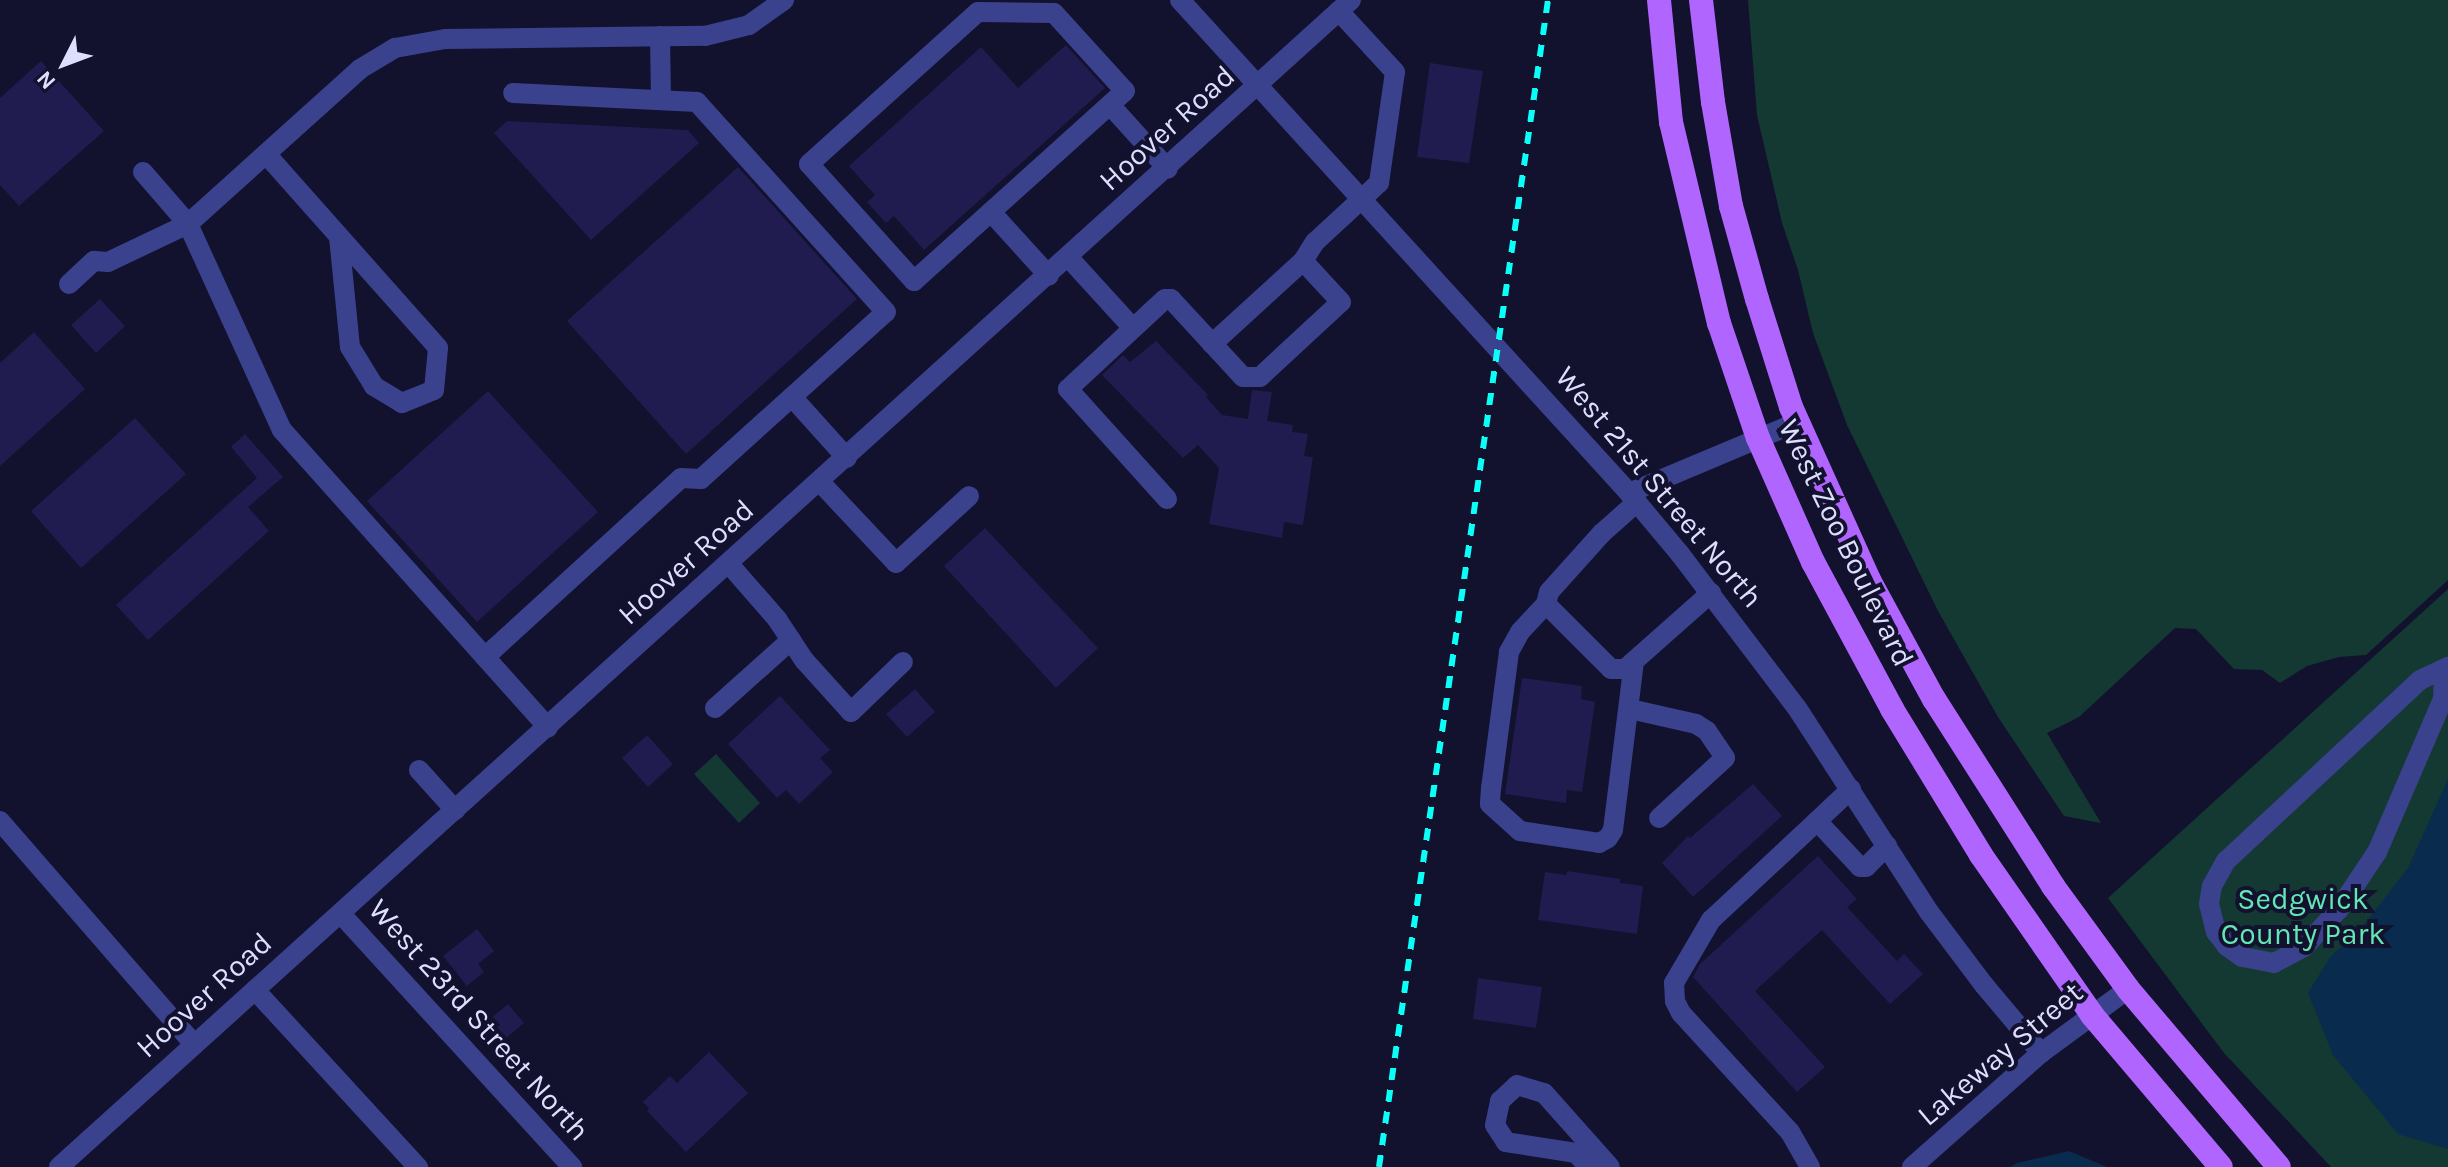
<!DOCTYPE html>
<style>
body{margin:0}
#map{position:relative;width:2448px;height:1167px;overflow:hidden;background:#12112e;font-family:Karla,sans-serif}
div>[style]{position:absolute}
.green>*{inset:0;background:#143832}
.water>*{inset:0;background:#092b4e}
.building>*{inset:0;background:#201c4f}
.minor>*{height:20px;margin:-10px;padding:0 10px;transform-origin:10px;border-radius:10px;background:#3a428e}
.major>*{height:24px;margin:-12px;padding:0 12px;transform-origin:12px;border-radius:12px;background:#b165ff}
.rail>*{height:6px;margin-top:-3px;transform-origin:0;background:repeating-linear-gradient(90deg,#0afff8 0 12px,transparent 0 22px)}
span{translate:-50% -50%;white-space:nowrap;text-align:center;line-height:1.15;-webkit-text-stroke:8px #12112e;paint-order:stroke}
.street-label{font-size:30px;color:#dedeff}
.park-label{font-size:30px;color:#63e5b4}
.north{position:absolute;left:24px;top:24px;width:80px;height:80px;-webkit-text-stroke:6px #12112e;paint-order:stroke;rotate:228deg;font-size:22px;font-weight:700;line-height:32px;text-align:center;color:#dedeff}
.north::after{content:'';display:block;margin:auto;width:28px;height:36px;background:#dedeff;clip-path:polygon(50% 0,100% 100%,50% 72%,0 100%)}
</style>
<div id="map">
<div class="green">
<div style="clip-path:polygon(1748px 0,2448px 0,2448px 580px,2366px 655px,2339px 657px,2307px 666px,2280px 683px,2262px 670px,2234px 669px,2196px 629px,2175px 628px,2079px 717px,2047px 733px,2101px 823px,2064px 816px,1998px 717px,1938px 611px,1847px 425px,1813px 333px,1798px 270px,1782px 223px,1757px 115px)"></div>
<div style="clip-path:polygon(2448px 589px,2448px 1167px,2331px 1167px,2224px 1053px,2108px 898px)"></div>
<div style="clip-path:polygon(716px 754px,760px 803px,739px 823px,694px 774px)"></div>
</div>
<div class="water">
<div style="clip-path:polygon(2448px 779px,2448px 1149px,2398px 1134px,2333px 1055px,2308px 993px,2331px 956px,2359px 931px,2408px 868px)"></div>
<div style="clip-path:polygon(2069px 1151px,2107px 1167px,2010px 1167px,2017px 1163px)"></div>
</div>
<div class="building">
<div style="clip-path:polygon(1066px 45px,1105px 88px,924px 250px,894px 216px,886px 223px,867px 202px,875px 195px,849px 166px,981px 47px,1018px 88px)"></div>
<div style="clip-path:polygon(41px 61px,104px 131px,19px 206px,0 185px,0 98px)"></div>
<div style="clip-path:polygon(1430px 63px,1483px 71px,1469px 163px,1417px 157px)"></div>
<div style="clip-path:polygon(507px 121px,688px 130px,699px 143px,591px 240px,494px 133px)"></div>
<div style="clip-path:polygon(738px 167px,857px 299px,686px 454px,567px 321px)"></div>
<div style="clip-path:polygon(100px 299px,125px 326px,96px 353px,71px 325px)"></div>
<div style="clip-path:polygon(34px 332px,85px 389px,0 466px,0 363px)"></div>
<div style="clip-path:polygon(1156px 341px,1208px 395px,1206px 397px,1222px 415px,1248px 419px,1252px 390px,1272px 392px,1267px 421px,1293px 425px,1292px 432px,1308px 434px,1304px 456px,1313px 457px,1303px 525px,1284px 522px,1282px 538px,1209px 524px,1219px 468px,1198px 445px,1183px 458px,1102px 375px,1123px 355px,1130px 362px)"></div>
<div style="clip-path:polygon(488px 391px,598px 512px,477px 622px,367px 501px)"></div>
<div style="clip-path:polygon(135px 418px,186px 474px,81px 568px,31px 511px)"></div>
<div style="clip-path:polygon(245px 434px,283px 477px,248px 507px,269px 531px,148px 640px,116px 605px,257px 478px,231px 447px)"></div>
<div style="clip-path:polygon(985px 528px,1098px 648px,1056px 688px,944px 566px)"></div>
<div style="clip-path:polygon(1522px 678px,1582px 686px,1581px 699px,1595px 702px,1582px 792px,1567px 790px,1566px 803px,1505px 794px)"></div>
<div style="clip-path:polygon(915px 689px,935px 712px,907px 737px,886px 714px)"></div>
<div style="clip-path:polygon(780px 696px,830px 750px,820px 758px,833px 772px,799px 804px,786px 790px,777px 798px,728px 744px)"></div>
<div style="clip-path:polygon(647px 735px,673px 764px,648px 787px,622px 758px)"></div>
<div style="clip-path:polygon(1753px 784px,1782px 816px,1693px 897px,1662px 863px,1688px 836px,1690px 838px)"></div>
<div style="clip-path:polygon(1818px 856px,1857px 899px,1847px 907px,1897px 961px,1904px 954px,1923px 974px,1890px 1004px,1822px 930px,1755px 991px,1825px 1067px,1797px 1092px,1693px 977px,1700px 964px)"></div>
<div style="clip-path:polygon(1567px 871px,1620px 879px,1620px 883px,1643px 886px,1637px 934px,1538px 920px,1545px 872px,1566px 875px)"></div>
<div style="clip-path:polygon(477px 929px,494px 951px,478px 964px,484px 972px,467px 986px,443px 956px)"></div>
<div style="clip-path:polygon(1478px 978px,1542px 987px,1536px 1028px,1473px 1019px)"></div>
<div style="clip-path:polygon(508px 1004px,524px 1023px,505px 1039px,489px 1020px)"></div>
<div style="clip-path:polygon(709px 1052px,748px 1093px,686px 1152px,647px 1111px,649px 1108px,643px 1102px,670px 1076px,677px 1083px)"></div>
</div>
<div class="minor">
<div style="left:1180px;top:0;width:667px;rotate:47.67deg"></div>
<div style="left:1629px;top:493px;width:80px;rotate:50.1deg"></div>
<div style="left:1680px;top:554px;width:193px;rotate:52.8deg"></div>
<div style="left:1797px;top:708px;width:243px;rotate:57.1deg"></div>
<div style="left:1929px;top:912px;width:91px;rotate:53deg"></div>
<div style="left:1984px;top:985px;width:89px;rotate:50deg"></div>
<div style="left:978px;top:12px;width:76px;rotate:0.8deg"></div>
<div style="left:1054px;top:13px;width:105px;rotate:47.7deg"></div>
<div style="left:1125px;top:91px;width:284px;rotate:138deg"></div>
<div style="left:914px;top:281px;width:157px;rotate:-131.9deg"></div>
<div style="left:809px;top:164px;width:227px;rotate:-42deg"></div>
<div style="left:660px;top:36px;width:64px;rotate:89.1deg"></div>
<div style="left:1110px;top:105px;width:86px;rotate:47.8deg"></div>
<div style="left:266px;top:154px;width:259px;rotate:48.4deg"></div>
<div style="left:438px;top:348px;width:42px;rotate:95.4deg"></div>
<div style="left:434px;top:390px;width:35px;rotate:158deg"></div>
<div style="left:402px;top:403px;width:33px;rotate:-149deg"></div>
<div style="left:374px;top:386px;width:46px;rotate:-121.6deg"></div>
<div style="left:350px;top:347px;width:111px;rotate:-95.7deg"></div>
<div style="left:143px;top:172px;width:69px;rotate:49.1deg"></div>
<div style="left:188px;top:224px;width:226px;rotate:65.5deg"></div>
<div style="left:282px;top:430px;width:399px;rotate:48.2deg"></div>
<div style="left:991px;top:212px;width:86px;rotate:47.8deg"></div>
<div style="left:1069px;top:258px;width:95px;rotate:47.6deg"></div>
<div style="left:69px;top:284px;width:34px;rotate:-43deg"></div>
<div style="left:94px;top:261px;width:14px;rotate:4deg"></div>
<div style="left:108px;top:262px;width:89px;rotate:-25.4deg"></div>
<div style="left:188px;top:224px;width:232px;rotate:-42deg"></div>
<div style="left:360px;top:69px;width:41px;rotate:-31deg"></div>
<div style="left:395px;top:48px;width:51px;rotate:-10.2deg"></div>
<div style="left:445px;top:39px;width:260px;rotate:-0.7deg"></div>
<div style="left:705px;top:36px;width:45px;rotate:-14deg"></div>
<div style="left:749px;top:25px;width:43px;rotate:-35.5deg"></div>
<div style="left:1212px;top:344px;width:123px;rotate:-42.4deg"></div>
<div style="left:1303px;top:261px;width:22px;rotate:-58deg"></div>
<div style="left:1315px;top:242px;width:87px;rotate:-42.7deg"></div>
<div style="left:1379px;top:183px;width:112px;rotate:-81.8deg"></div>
<div style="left:1395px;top:72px;width:83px;rotate:-132.6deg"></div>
<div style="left:792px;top:397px;width:82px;rotate:48deg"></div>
<div style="left:820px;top:482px;width:111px;rotate:46.8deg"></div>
<div style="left:896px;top:563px;width:99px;rotate:-42.5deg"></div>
<div style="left:1629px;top:493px;width:183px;rotate:-22.8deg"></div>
<div style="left:1167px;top:499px;width:148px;rotate:-132deg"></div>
<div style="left:1068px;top:389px;width:132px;rotate:-42.9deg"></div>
<div style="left:1165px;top:299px;width:6px"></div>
<div style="left:1171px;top:299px;width:106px;rotate:47.3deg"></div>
<div style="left:1243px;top:377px;width:17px"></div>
<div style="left:1260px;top:377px;width:110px;rotate:-42.8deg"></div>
<div style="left:1341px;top:302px;width:56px;rotate:-132.8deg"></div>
<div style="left:1637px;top:502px;width:47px;rotate:138.5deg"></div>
<div style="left:1602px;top:533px;width:79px;rotate:131.9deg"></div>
<div style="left:1549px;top:592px;width:12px;rotate:104deg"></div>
<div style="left:1546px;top:604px;width:92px;rotate:45deg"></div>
<div style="left:1611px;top:669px;width:14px"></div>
<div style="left:1625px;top:669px;width:115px;rotate:-41.5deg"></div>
<div style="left:729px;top:564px;width:73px;rotate:48.9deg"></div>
<div style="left:777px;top:619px;width:49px;rotate:56.6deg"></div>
<div style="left:804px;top:660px;width:70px;rotate:47.9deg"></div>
<div style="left:851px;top:712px;width:72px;rotate:-43.9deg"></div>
<div style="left:1546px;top:604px;width:38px;rotate:133deg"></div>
<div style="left:1520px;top:632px;width:23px;rotate:119deg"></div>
<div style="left:1509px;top:652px;width:137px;rotate:97.5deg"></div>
<div style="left:1491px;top:788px;width:16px;rotate:94deg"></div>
<div style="left:1490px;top:804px;width:40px;rotate:42deg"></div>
<div style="left:1520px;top:831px;width:80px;rotate:8.6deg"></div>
<div style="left:1599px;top:843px;width:10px;rotate:-29deg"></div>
<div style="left:1608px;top:838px;width:9px;rotate:-58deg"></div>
<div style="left:1613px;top:830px;width:169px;rotate:-82.9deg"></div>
<div style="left:485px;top:657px;width:265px;rotate:-42.4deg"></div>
<div style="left:681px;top:478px;width:20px;rotate:3deg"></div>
<div style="left:701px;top:479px;width:249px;rotate:-42.1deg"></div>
<div style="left:886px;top:312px;width:283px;rotate:-132deg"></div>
<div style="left:697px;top:102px;width:184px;rotate:-177.2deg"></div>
<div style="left:2444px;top:672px;width:27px;rotate:92deg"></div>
<div style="left:2443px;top:699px;width:167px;rotate:113.3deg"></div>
<div style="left:2377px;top:852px;width:69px;rotate:123.7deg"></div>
<div style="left:2339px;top:909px;width:52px;rotate:132.6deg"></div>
<div style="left:2304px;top:947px;width:34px;rotate:152deg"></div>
<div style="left:2274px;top:963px;width:33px;rotate:-169deg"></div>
<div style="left:2242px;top:957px;width:19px;rotate:-144deg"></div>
<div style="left:2227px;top:946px;width:18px;rotate:-128deg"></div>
<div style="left:2216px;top:932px;width:29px;rotate:-104deg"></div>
<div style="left:2209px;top:904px;width:18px;rotate:-81deg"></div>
<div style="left:2212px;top:886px;width:29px;rotate:-61deg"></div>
<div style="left:2226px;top:861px;width:265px;rotate:-43deg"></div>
<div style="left:2420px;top:680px;width:31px;rotate:-25deg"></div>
<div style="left:715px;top:708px;width:102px;rotate:-41.8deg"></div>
<div style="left:1630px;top:709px;width:68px;rotate:12.8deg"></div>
<div style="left:1696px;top:724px;width:13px;rotate:32deg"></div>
<div style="left:1707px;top:731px;width:32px;rotate:56deg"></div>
<div style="left:1725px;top:758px;width:89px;rotate:137.7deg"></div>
<div style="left:419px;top:770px;width:54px;rotate:48deg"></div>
<div style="left:1851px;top:789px;width:47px;rotate:136.7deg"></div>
<div style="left:1817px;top:821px;width:63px;rotate:46.9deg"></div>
<div style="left:1860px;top:867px;width:6px"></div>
<div style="left:1866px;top:867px;width:30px;rotate:-45deg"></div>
<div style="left:0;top:821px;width:296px;rotate:49deg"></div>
<div style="left:341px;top:914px;width:343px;rotate:47.6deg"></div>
<div style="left:255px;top:990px;width:241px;rotate:47.4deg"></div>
<div style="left:59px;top:1167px;width:1741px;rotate:-42.09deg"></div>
<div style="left:1589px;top:1167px;width:19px;rotate:-133deg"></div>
<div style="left:1576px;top:1153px;width:71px;rotate:-171.1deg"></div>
<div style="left:1506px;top:1142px;width:20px;rotate:-123deg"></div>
<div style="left:1495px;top:1125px;width:25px;rotate:-78deg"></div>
<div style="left:1500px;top:1101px;width:23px;rotate:-43deg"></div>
<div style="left:1517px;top:1085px;width:28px;rotate:17deg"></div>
<div style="left:1544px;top:1093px;width:99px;rotate:48.3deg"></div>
<div style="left:1810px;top:1167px;width:40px;rotate:-119.7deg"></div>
<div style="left:1790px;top:1132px;width:161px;rotate:-132.5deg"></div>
<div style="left:1681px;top:1013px;width:13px;rotate:-117deg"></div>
<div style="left:1675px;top:1001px;width:18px;rotate:-93deg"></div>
<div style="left:1674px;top:983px;width:73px;rotate:-59.6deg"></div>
<div style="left:1711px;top:920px;width:145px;rotate:-43deg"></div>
<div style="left:1912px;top:1167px;width:172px;rotate:-41.5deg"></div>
<div style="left:2041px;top:1053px;width:108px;rotate:-36.3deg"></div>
</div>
<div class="major">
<div style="left:1659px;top:0;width:123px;rotate:84.4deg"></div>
<div style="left:1671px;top:122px;width:207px;rotate:76.6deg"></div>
<div style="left:1719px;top:323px;width:121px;rotate:71.3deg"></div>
<div style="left:1758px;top:438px;width:136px;rotate:66.1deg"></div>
<div style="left:1813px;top:562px;width:167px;rotate:61.7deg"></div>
<div style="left:1892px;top:709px;width:171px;rotate:58.6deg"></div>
<div style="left:1981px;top:855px;width:195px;rotate:55.2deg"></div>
<div style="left:2092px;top:1015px;width:199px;rotate:49.7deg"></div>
<div style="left:1701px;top:0;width:103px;rotate:83.3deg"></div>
<div style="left:1713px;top:102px;width:106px;rotate:80.2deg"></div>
<div style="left:1731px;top:206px;width:97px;rotate:74.4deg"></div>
<div style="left:1757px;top:299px;width:113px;rotate:72.5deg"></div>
<div style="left:1791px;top:407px;width:190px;rotate:65.7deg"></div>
<div style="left:1869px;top:580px;width:136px;rotate:61.4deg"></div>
<div style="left:1934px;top:699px;width:222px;rotate:57.5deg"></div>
<div style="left:2053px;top:886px;width:127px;rotate:53.9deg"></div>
<div style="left:2128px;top:989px;width:233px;rotate:49.7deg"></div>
</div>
<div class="rail">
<div style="left:1379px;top:1167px;width:1179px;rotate:-81.76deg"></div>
</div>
<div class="street-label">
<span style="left:1167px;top:128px;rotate:-42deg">Hoover Road</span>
<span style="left:1659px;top:487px;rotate:50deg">West 21st Street North</span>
<span style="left:1846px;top:543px;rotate:64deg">West Zoo Boulevard</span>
<span style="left:686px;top:562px;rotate:-42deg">Hoover Road</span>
<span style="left:204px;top:995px;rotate:-42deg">Hoover Road</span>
<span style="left:479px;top:1020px;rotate:48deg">West 23rd Street North</span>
<span style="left:2000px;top:1054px;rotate:-40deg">Lakeway Street</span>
</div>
<div class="park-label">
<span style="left:2303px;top:916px">Sedgwick<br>County Park</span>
</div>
<div class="north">N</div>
</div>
